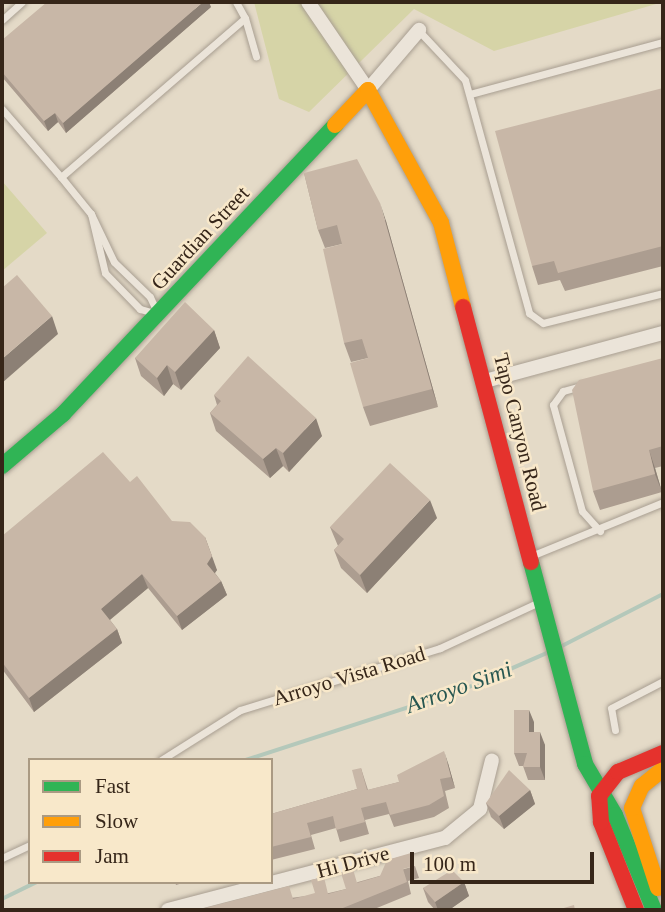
<!DOCTYPE html>
<style>
body{margin:0}
#map{position:relative;width:665px;height:912px;overflow:hidden;background:#e4dac7;font-family:"Times New Roman",serif}
div>[style]{position:absolute}
.green>*{inset:0;background:#d6d4a7}
.stream>*{height:3.5px;margin:-1.75px;padding:0 1.75px;transform-origin:1.75px;border-radius:1.75px;background:#b4c8ba}
.roads{filter:drop-shadow(0 0 2px #a89e91) drop-shadow(0 0 2px #a89e91)}
.lane>*{height:7px;margin:-3.5px;padding:0 3.5px;transform-origin:3.5px;border-radius:3.5px;background:#ebe4d9}
.street>*{height:14px;margin:-7px;padding:0 7px;transform-origin:7px;border-radius:7px;background:#ebe4d9}
.fast>*{height:16px;margin:-8px;padding:0 8px;transform-origin:8px;border-radius:8px;background:#30b455}
.slow>*{height:16px;margin:-8px;padding:0 8px;transform-origin:8px;border-radius:8px;background:#ff9f0a}
.jam>*{height:16px;margin:-8px;padding:0 8px;transform-origin:8px;border-radius:8px;background:#e5322d}
.wall>*{inset:0;background:#ac9d90}
.shaded-wall>*{inset:0;background:#8c8075}
.building>*{inset:0;background:#c8b7a7}
span{translate:-50% -50%;white-space:nowrap;text-align:center;line-height:1.15;-webkit-text-stroke:5px #f8e8ca;paint-order:stroke}
.street-label{font-size:21px;color:#362619}
.water-label{font-size:23px;color:#275751;font-style:italic}
.frame{position:absolute;inset:0;border:4px solid #362619;pointer-events:none}
.legend{position:absolute;left:28px;top:758px;width:245px;height:126px;box-sizing:border-box;background:#f8e8ca;border:2px solid #aa9a83;margin:0;padding:9px 12px;list-style:none;font-size:21px;color:#362619}
.legend li{display:flex;align-items:center;gap:14px;height:35px}
.legend b{width:35px;border:2px solid #aa9a83}
.scale{position:absolute;left:410px;top:852px;width:184px;height:32px;box-sizing:border-box;border:4px solid #362619;border-top:0;padding-left:9px;font-size:21px;line-height:24px;white-space:nowrap;color:#362619;-webkit-text-stroke:5px #f8e8ca;paint-order:stroke}
</style>
<div id="map">
<div class="green">
<div style="clip-path:polygon(254px 2px,663px 2px,494px 51px,414px 9px,309px 112px,279px 99px)"></div>
<div style="clip-path:polygon(2px 181px,47px 233px,2px 271px)"></div>
</div>
<div class="stream">
<div style="left:560px;top:647px;width:116px;rotate:-27.2deg"></div>
<div style="left:246px;top:760px;width:232px;rotate:-18deg"></div>
<div style="left:467px;top:688px;width:87px;rotate:-23.6deg"></div>
<div style="left:2px;top:899px;width:39px;rotate:-26deg"></div>
</div>
<div class="roads">
<div class="lane">
<div style="left:236px;top:2px;width:18px;rotate:61deg"></div>
<div style="left:2px;top:20px;width:27px;rotate:-42deg"></div>
<div style="left:419px;top:31px;width:67px;rotate:46.8deg"></div>
<div style="left:465px;top:80px;width:242px;rotate:74.6deg"></div>
<div style="left:529px;top:313px;width:17px;rotate:36deg"></div>
<div style="left:543px;top:323px;width:124px;rotate:-14deg"></div>
<div style="left:470px;top:94px;width:200px;rotate:-15.1deg"></div>
<div style="left:2px;top:109px;width:90px;rotate:49.1deg"></div>
<div style="left:91px;top:214px;width:48px;rotate:-129deg"></div>
<div style="left:61px;top:177px;width:243px;rotate:-40.8deg"></div>
<div style="left:245px;top:18px;width:40px;rotate:74deg"></div>
<div style="left:91px;top:214px;width:53px;rotate:64.4deg"></div>
<div style="left:114px;top:262px;width:50px;rotate:44.2deg"></div>
<div style="left:150px;top:297px;width:19px;rotate:65deg"></div>
<div style="left:158px;top:314px;width:19px;rotate:-164deg"></div>
<div style="left:140px;top:309px;width:50px;rotate:-134.2deg"></div>
<div style="left:105px;top:273px;width:61px;rotate:-103.3deg"></div>
<div style="left:581px;top:386px;width:19px;rotate:164deg"></div>
<div style="left:563px;top:391px;width:17px;rotate:126deg"></div>
<div style="left:553px;top:405px;width:110px;rotate:74.7deg"></div>
<div style="left:582px;top:511px;width:27px;rotate:48deg"></div>
<div style="left:531px;top:556px;width:143px;rotate:-22.2deg"></div>
<div style="left:615px;top:730px;width:22px;rotate:-100deg"></div>
<div style="left:611px;top:708px;width:59px;rotate:-27.4deg"></div>
<div style="left:161px;top:760px;width:93px;rotate:-32.3deg"></div>
<div style="left:240px;top:710px;width:209px;rotate:-17.2deg"></div>
<div style="left:440px;top:648px;width:109px;rotate:-24.9deg"></div>
<div style="left:2px;top:858px;width:31px;rotate:-25deg"></div>
</div>
<div class="street">
<div style="left:308px;top:2px;width:107px;rotate:55.7deg"></div>
<div style="left:368px;top:90px;width:79px;rotate:-49.6deg"></div>
<div style="left:485px;top:381px;width:184px;rotate:-15.1deg"></div>
<div style="left:168px;top:910px;width:286px;rotate:-14.6deg"></div>
<div style="left:445px;top:838px;width:45px;rotate:-39.6deg"></div>
<div style="left:480px;top:809px;width:50px;rotate:-76.2deg"></div>
</div>
<div class="fast">
<div style="left:2px;top:466px;width:80px;rotate:-40.4deg"></div>
<div style="left:63px;top:414px;width:397px;rotate:-46.7deg"></div>
<div style="left:531px;top:562px;width:209px;rotate:75deg"></div>
<div style="left:585px;top:764px;width:59px;rotate:59.5deg"></div>
<div style="left:615px;top:815px;width:103px;rotate:67.7deg"></div>
</div>
<div class="slow">
<div style="left:335px;top:125px;width:48px;rotate:-46.7deg"></div>
<div style="left:368px;top:90px;width:152px;rotate:61.2deg"></div>
<div style="left:441px;top:223px;width:87px;rotate:75.3deg"></div>
<div style="left:658px;top:888px;width:84px;rotate:-108deg"></div>
<div style="left:632px;top:808px;width:24px;rotate:-66deg"></div>
<div style="left:642px;top:786px;width:27px;rotate:-39deg"></div>
</div>
<div class="jam">
<div style="left:463px;top:307px;width:264px;rotate:75.1deg"></div>
<div style="left:636px;top:910px;width:95px;rotate:-111.7deg"></div>
<div style="left:601px;top:822px;width:26px;rotate:-94deg"></div>
<div style="left:599px;top:796px;width:31px;rotate:-52deg"></div>
<div style="left:618px;top:772px;width:49px;rotate:-22.9deg"></div>
</div>
</div>
<div class="wall">
<div style="clip-path:polygon(211px 7px,66px 133px,58px 122px,48px 131px,2px 77px,2px 40px)"></div>
<div style="clip-path:polygon(663px 88px,663px 266px,565px 291px,560px 280px,538px 285px,532px 266px)"></div>
<div style="clip-path:polygon(304px 173px,386px 221px,438px 407px,370px 426px,363px 407px,368px 358px,351px 362px,344px 343px,342px 244px,325px 248px,318px 230px)"></div>
<div style="clip-path:polygon(214px 330px,220px 348px,181px 390px,173px 384px,164px 396px,141px 376px,135px 358px)"></div>
<div style="clip-path:polygon(663px 358px,663px 466px,655px 468px,662px 492px,600px 510px,593px 491px)"></div>
<div style="clip-path:polygon(214px 395px,322px 436px,289px 472px,283px 466px,270px 478px,216px 431px,210px 413px,217px 405px)"></div>
<div style="clip-path:polygon(437px 518px,367px 593px,341px 568px,334px 550px,338px 546px,330px 527px)"></div>
<div style="clip-path:polygon(172px 521px,217px 570px,215px 573px,221px 581px,227px 595px,182px 630px,148px 588px,110px 620px,117px 629px,122px 643px,34px 712px,2px 669px,2px 536px)"></div>
<div style="clip-path:polygon(534px 722px,534px 732px,545px 745px,545px 780px,528px 780px,523px 766px,519px 766px,514px 753px)"></div>
<div style="clip-path:polygon(448px 763px,455px 788px,445px 791px,449px 808px,434px 817px,394px 827px,389px 814px,365px 820px,369px 834px,340px 842px,336px 828px,311px 835px,315px 849px,271px 860px,271px 814px,357px 789px,361px 768px,368px 790px,399px 782px)"></div>
<div style="clip-path:polygon(530px 790px,535px 804px,504px 829px,491px 817px,486px 803px)"></div>
<div style="clip-path:polygon(415px 866px,419px 878px,408px 881px,411px 894px,372px 910px,198px 910px,329px 893px,346px 889px,358px 882px)"></div>
<div style="clip-path:polygon(175px 882px,186px 882px,176px 885px)"></div>
<div style="clip-path:polygon(464px 882px,469px 896px,449px 910px,435px 910px,428px 902px,423px 888px)"></div>
</div>
<div class="shaded-wall">
<div style="clip-path:polygon(203px 2px,209px 2px,211px 7px,66px 133px,63px 123px)"></div>
<div style="clip-path:polygon(55px 113px,58px 122px,48px 131px,44px 121px)"></div>
<div style="clip-path:polygon(380px 203px,386px 221px,438px 407px,432px 389px)"></div>
<div style="clip-path:polygon(52px 316px,58px 334px,2px 383px,2px 359px)"></div>
<div style="clip-path:polygon(214px 330px,220px 348px,181px 390px,175px 372px)"></div>
<div style="clip-path:polygon(167px 365px,173px 384px,164px 396px,157px 378px)"></div>
<div style="clip-path:polygon(316px 418px,322px 436px,289px 472px,283px 453px)"></div>
<div style="clip-path:polygon(276px 448px,283px 466px,270px 478px,263px 459px)"></div>
<div style="clip-path:polygon(649px 450px,655px 468px,662px 492px,655px 474px)"></div>
<div style="clip-path:polygon(430px 500px,437px 518px,367px 593px,360px 575px)"></div>
<div style="clip-path:polygon(205px 537px,217px 570px,212px 577px,207px 564px)"></div>
<div style="clip-path:polygon(142px 574px,148px 588px,106px 623px,101px 609px)"></div>
<div style="clip-path:polygon(221px 581px,227px 595px,182px 630px,177px 616px)"></div>
<div style="clip-path:polygon(117px 629px,122px 643px,34px 712px,29px 698px)"></div>
<div style="clip-path:polygon(529px 710px,534px 722px,534px 745px,529px 732px)"></div>
<div style="clip-path:polygon(540px 732px,545px 745px,545px 780px,540px 767px)"></div>
<div style="clip-path:polygon(444px 751px,448px 763px,455px 788px,451px 777px)"></div>
<div style="clip-path:polygon(530px 790px,535px 804px,504px 829px,499px 816px)"></div>
<div style="clip-path:polygon(464px 882px,469px 896px,449px 910px,438px 910px,435px 902px)"></div>
</div>
<div class="building">
<div style="clip-path:polygon(47px 2px,203px 2px,63px 123px,55px 113px,44px 121px,2px 72px,2px 40px)"></div>
<div style="clip-path:polygon(663px 88px,663px 246px,558px 273px,554px 261px,532px 266px,495px 131px)"></div>
<div style="clip-path:polygon(357px 159px,380px 203px,432px 389px,363px 407px,350px 363px,368px 358px,362px 339px,344px 343px,323px 249px,342px 244px,337px 225px,318px 230px,304px 173px)"></div>
<div style="clip-path:polygon(17px 275px,52px 316px,2px 359px,2px 288px)"></div>
<div style="clip-path:polygon(185px 302px,214px 330px,175px 372px,167px 365px,157px 378px,135px 358px)"></div>
<div style="clip-path:polygon(248px 356px,316px 418px,283px 453px,276px 448px,263px 459px,210px 413px,221px 401px,214px 395px)"></div>
<div style="clip-path:polygon(663px 358px,663px 446px,649px 450px,655px 474px,593px 491px,572px 390px,579px 380px)"></div>
<div style="clip-path:polygon(103px 452px,130px 482px,137px 476px,172px 521px,190px 522px,205px 537px,212px 556px,207px 564px,221px 581px,177px 616px,142px 574px,101px 609px,117px 629px,29px 698px,2px 662px,2px 536px)"></div>
<div style="clip-path:polygon(390px 463px,430px 500px,360px 575px,334px 550px,344px 539px,330px 527px)"></div>
<div style="clip-path:polygon(514px 710px,529px 710px,529px 732px,540px 732px,540px 767px,523px 767px,527px 753px,514px 753px)"></div>
<div style="clip-path:polygon(444px 751px,451px 777px,440px 779px,444px 796px,429px 805px,390px 815px,386px 802px,361px 808px,365px 822px,336px 830px,333px 816px,307px 823px,311px 837px,271px 847px,271px 814px,357px 789px,352px 770px,361px 768px,367px 790px,399px 782px,397px 775px)"></div>
<div style="clip-path:polygon(509px 770px,530px 790px,499px 816px,486px 803px)"></div>
<div style="clip-path:polygon(411px 853px,414px 866px,403px 869px,407px 882px,338px 910px,198px 910px,289px 886px,293px 899px,315px 893px,311px 880px,324px 877px,328px 894px,346px 889px,341px 873px,353px 869px,357px 883px,380px 876px,387px 860px)"></div>
<div style="clip-path:polygon(452px 870px,464px 882px,435px 902px,423px 888px)"></div>
<div style="clip-path:polygon(574px 905px,575px 910px,557px 910px)"></div>
</div>
<div class="street-label">
<span style="left:200px;top:238px;rotate:-47deg">Guardian Street</span>
<span style="left:520px;top:432px;rotate:76deg">Tapo Canyon Road</span>
<span style="left:349px;top:676px;rotate:-17deg">Arroyo Vista Road</span>
<span style="left:353px;top:862px;rotate:-15deg">Hi Drive</span>
</div>
<div class="water-label">
<span style="left:459px;top:688px;rotate:-20deg">Arroyo Simi</span>
</div>
<div class="frame"></div>
<ul class="legend">
<li><b style="height:9px;background:#30b455"></b>Fast</li>
<li><b style="height:9px;background:#ff9f0a"></b>Slow</li>
<li><b style="height:9px;background:#e5322d"></b>Jam</li>
</ul>
<div class="scale">100 m</div>
</div>
